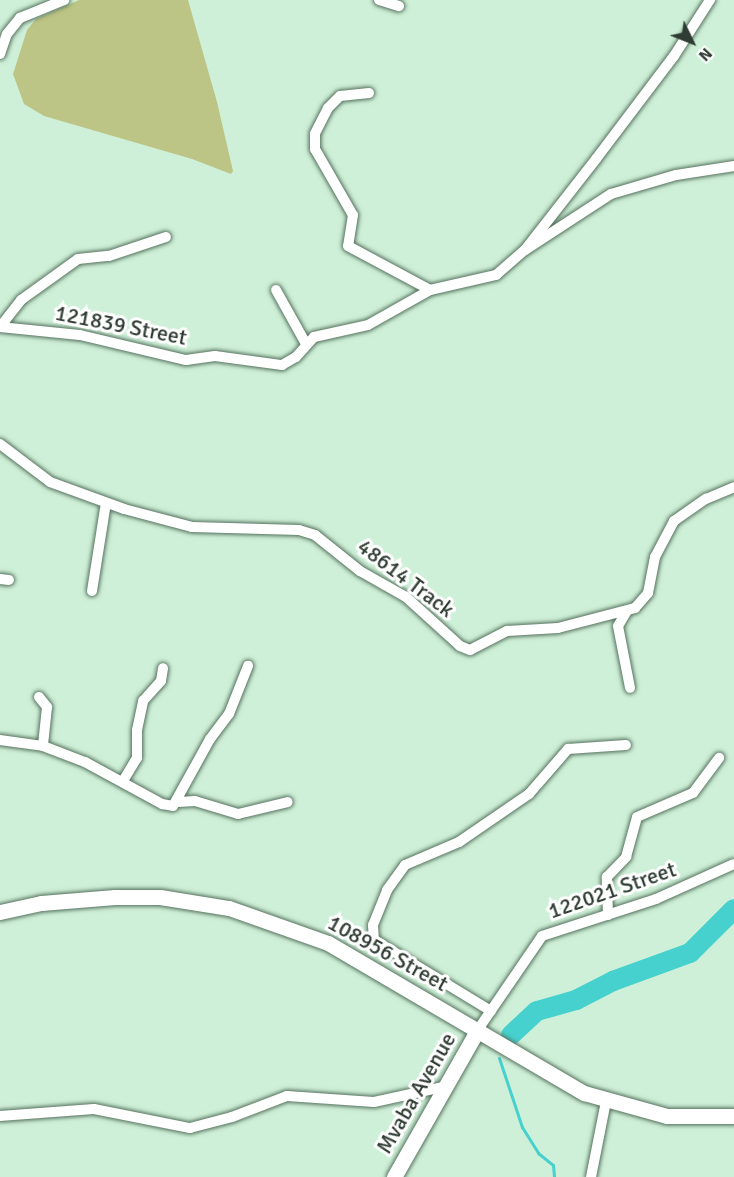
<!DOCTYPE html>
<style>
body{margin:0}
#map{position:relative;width:734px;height:1177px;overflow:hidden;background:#cff0d8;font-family:Signika,sans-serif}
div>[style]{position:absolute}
.green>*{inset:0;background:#bcc585}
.stream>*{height:3px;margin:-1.5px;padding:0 1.5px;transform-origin:1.5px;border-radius:1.5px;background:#46d0ce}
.river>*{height:20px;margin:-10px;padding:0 10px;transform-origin:10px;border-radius:10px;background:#46d0ce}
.roads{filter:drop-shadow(0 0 2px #55725e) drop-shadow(0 0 2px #55725e)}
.street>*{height:10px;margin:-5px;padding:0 5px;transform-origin:5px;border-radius:5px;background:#fff}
.secondary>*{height:15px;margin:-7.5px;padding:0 7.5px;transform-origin:7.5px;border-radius:7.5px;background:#fff}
span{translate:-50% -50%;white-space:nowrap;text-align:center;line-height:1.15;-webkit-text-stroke:6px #fff;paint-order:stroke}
.street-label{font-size:22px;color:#2f3c33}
.north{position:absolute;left:662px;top:12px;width:60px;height:60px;-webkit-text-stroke:4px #fff;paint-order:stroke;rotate:133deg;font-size:16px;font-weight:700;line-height:24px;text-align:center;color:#2f3c33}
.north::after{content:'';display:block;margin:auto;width:21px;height:27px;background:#2f3c33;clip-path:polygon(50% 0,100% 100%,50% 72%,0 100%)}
</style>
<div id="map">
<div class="green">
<div style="clip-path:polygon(79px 0,188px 0,217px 102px,233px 171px,231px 174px,192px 159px,44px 116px,24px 104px,13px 74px,27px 30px,36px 19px)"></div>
</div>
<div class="stream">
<div style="left:499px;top:1058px;width:73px;rotate:71.6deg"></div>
<div style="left:522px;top:1127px;width:31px;rotate:58deg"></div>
<div style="left:538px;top:1153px;width:19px;rotate:39deg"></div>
<div style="left:553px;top:1165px;width:12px;rotate:85deg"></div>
</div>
<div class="river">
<div style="left:511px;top:1035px;width:35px;rotate:-43deg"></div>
<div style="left:537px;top:1011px;width:41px;rotate:-15.8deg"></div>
<div style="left:576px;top:1000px;width:42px;rotate:-27.2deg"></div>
<div style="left:613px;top:981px;width:82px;rotate:-20deg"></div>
<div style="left:690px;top:953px;width:62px;rotate:-45deg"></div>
</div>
<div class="roads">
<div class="street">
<div style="left:379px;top:0;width:21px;rotate:17deg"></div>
<div style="left:0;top:54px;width:21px;rotate:-71deg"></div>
<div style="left:7px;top:34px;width:21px;rotate:-51deg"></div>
<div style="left:20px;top:18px;width:48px;rotate:-22.2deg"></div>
<div style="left:369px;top:93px;width:29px;rotate:174deg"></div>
<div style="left:340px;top:96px;width:17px;rotate:135deg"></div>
<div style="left:328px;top:108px;width:29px;rotate:117deg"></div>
<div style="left:315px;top:134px;width:15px;rotate:90deg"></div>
<div style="left:315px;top:149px;width:76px;rotate:60.1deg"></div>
<div style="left:353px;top:215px;width:31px;rotate:99deg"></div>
<div style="left:348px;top:246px;width:93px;rotate:28.2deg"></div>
<div style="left:525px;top:250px;width:103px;rotate:-33.1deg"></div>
<div style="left:611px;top:194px;width:68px;rotate:-16.3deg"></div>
<div style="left:676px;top:175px;width:59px;rotate:-8.8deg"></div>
<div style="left:276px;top:290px;width:62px;rotate:60.9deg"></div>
<div style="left:0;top:327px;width:80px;rotate:5.7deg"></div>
<div style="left:80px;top:335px;width:109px;rotate:13.3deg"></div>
<div style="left:186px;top:360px;width:29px;rotate:-8deg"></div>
<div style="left:215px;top:356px;width:68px;rotate:7.7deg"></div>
<div style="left:282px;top:365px;width:16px;rotate:-30deg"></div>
<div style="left:296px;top:357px;width:27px;rotate:-48deg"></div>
<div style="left:314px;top:337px;width:55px;rotate:-12.5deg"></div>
<div style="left:368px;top:325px;width:71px;rotate:-29.4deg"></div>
<div style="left:430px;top:290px;width:68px;rotate:-12.8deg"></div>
<div style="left:496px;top:275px;width:38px;rotate:-41deg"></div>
<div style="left:525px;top:250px;width:115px;rotate:-52deg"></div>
<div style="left:596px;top:159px;width:129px;rotate:-52.9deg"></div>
<div style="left:674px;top:56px;width:67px;rotate:-57.3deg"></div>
<div style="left:0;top:327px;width:34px;rotate:-52deg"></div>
<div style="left:21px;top:300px;width:70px;rotate:-35.7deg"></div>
<div style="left:78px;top:259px;width:31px;rotate:-6deg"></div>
<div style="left:109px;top:256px;width:60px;rotate:-18.4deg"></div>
<div style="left:0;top:444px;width:63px;rotate:37.2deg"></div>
<div style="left:50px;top:482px;width:79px;rotate:20deg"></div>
<div style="left:124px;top:509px;width:70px;rotate:14.8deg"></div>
<div style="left:192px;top:527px;width:107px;rotate:1.6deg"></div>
<div style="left:299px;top:530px;width:17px;rotate:17deg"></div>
<div style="left:315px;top:535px;width:58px;rotate:38.7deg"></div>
<div style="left:360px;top:571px;width:53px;rotate:29.5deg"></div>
<div style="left:406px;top:597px;width:73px;rotate:42.2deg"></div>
<div style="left:460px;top:646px;width:11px;rotate:22deg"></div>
<div style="left:470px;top:650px;width:42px;rotate:-27.2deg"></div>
<div style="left:507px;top:631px;width:51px;rotate:-3.4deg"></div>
<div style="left:558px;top:628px;width:80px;rotate:-14.6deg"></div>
<div style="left:635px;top:608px;width:20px;rotate:-49deg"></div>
<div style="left:648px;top:593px;width:37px;rotate:-79deg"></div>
<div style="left:655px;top:557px;width:41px;rotate:-62.2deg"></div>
<div style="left:674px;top:521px;width:39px;rotate:-35deg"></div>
<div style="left:706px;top:499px;width:30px;rotate:-23deg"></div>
<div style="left:0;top:579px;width:9px;rotate:6deg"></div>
<div style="left:92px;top:591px;width:89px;rotate:-81deg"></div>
<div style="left:627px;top:611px;width:17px;rotate:121deg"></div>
<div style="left:618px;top:626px;width:63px;rotate:79deg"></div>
<div style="left:39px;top:697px;width:13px;rotate:51deg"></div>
<div style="left:47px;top:707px;width:39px;rotate:96deg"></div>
<div style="left:0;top:740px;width:43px;rotate:7.9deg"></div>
<div style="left:43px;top:746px;width:45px;rotate:20.9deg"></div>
<div style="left:85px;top:762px;width:88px;rotate:28.6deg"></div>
<div style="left:162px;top:804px;width:11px;rotate:10deg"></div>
<div style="left:173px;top:806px;width:77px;rotate:-61.1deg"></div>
<div style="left:210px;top:739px;width:31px;rotate:-53deg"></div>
<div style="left:229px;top:714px;width:52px;rotate:-68.4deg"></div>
<div style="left:123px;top:781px;width:27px;rotate:-59deg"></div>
<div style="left:137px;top:758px;width:28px;rotate:-90deg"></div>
<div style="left:137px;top:730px;width:30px;rotate:-78deg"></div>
<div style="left:143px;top:701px;width:27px;rotate:-48deg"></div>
<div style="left:161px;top:681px;width:13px;rotate:-81deg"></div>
<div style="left:178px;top:802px;width:17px;rotate:-3deg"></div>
<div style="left:195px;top:801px;width:45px;rotate:16.8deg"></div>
<div style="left:238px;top:814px;width:51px;rotate:-13.5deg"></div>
<div style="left:608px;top:915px;width:38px;rotate:-92deg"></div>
<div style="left:607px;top:877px;width:28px;rotate:-46deg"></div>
<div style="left:626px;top:857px;width:41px;rotate:-74.6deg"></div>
<div style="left:637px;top:817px;width:61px;rotate:-23.2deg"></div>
<div style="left:693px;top:793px;width:44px;rotate:-53.4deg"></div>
<div style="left:491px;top:1011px;width:137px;rotate:-148.7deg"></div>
<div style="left:374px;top:940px;width:15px;rotate:-94deg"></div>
<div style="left:373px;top:925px;width:38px;rotate:-68deg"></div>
<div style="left:387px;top:890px;width:31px;rotate:-54deg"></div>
<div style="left:405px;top:865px;width:59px;rotate:-23.1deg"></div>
<div style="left:459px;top:842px;width:85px;rotate:-34.4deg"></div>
<div style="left:529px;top:794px;width:60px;rotate:-49.1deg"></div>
<div style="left:568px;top:749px;width:58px;rotate:-3.9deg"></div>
<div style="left:477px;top:1031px;width:115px;rotate:-55.6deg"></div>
<div style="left:542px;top:936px;width:120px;rotate:-18deg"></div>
<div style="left:656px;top:899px;width:85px;rotate:-24.2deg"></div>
<div style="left:0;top:1116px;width:94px;rotate:-4.3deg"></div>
<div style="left:94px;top:1109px;width:98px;rotate:11.2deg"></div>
<div style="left:190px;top:1128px;width:43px;rotate:-14.7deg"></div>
<div style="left:232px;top:1117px;width:59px;rotate:-20.9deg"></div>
<div style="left:287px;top:1096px;width:87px;rotate:3.9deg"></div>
<div style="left:374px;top:1102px;width:71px;rotate:-12.3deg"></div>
<div style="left:591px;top:1177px;width:77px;rotate:-78.8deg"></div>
</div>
<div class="secondary">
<div style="left:0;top:912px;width:42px;rotate:-12.4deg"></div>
<div style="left:41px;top:903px;width:74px;rotate:-4.6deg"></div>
<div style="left:115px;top:897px;width:45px"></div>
<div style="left:160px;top:897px;width:70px;rotate:9.1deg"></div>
<div style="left:229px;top:908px;width:105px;rotate:19.5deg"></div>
<div style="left:328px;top:943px;width:297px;rotate:30.4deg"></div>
<div style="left:584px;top:1093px;width:86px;rotate:15.5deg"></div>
<div style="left:667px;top:1116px;width:67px"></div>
<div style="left:394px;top:1177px;width:168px;rotate:-60.4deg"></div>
</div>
</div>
<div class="street-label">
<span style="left:121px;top:325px;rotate:11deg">121839 Street</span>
<span style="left:406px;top:578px;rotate:37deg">48614 Track</span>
<span style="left:612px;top:890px;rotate:-19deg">122021 Street</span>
<span style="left:388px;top:953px;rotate:29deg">108956 Street</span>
<span style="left:416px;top:1093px;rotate:-60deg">Mvaba Avenue</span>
</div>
<div class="north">N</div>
</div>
